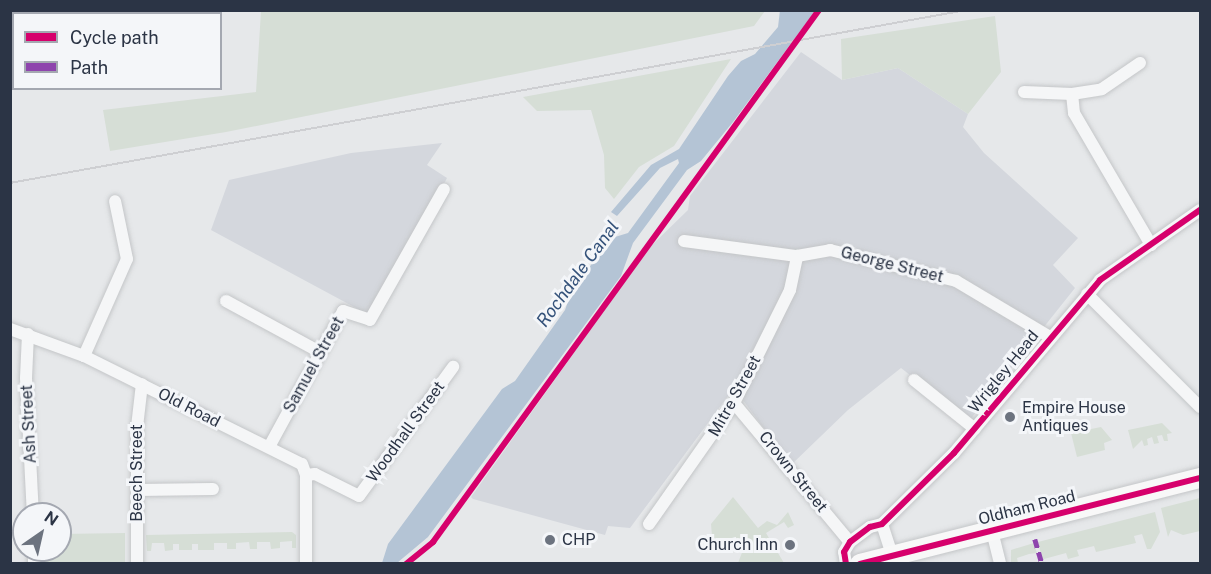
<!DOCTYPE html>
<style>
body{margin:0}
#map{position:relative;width:1211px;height:574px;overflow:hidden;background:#e6e8ea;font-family:"Public Sans",sans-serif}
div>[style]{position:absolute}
.built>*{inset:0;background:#d4d7dd}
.green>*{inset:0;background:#d6ded6}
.water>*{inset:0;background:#b4c4d5}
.roads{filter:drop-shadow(0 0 2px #c4c6c8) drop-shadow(0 0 2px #c4c6c8)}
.minor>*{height:12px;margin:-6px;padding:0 6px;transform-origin:6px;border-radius:6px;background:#f5f6f7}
.trunk>*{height:20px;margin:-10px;padding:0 10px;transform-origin:10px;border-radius:10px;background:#f8f8f8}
.tram>*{height:1.5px;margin:-0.75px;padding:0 0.75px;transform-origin:0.75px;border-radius:0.75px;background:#cecfd2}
.quiet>*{height:4.5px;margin-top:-2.25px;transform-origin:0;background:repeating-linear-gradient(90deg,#8e44ad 0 9px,transparent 0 13.5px)}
.cycleway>*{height:6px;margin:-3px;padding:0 3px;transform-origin:3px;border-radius:3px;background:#d6006c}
.dots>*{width:16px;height:16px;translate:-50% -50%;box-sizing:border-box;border:3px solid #f4f6f9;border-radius:50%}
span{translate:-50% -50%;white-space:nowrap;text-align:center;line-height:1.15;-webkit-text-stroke:6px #f4f6f9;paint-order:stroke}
.street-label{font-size:16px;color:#2b3445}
.poi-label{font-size:16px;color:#2b3445}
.left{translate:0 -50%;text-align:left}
.right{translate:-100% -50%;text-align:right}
.water-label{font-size:18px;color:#34527a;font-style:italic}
.frame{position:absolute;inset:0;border:12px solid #2b3445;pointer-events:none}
.legend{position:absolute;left:12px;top:12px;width:210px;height:78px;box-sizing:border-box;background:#f4f6f9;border:2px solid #a4a8b1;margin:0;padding:8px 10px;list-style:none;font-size:18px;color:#2b3445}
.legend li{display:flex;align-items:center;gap:12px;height:30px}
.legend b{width:30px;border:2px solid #a4a8b1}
.north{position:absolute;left:12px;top:502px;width:60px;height:60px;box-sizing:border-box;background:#f4f6f9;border:2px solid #a4a8b1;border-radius:50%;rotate:34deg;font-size:16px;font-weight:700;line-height:24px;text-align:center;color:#2b3445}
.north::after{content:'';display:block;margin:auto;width:21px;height:27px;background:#6c737f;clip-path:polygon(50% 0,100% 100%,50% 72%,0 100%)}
</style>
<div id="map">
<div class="built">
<div style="clip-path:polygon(801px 52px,842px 80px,898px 68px,968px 114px,963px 127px,984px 153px,1078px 238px,1053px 265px,1075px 288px,969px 421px,901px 368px,848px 410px,791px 465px,734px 388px,630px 528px,608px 526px,605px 535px,473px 499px,471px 497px,649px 248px,688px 210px,690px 196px)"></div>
<div style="clip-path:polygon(442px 143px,427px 165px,447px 178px,369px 315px,211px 230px,229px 180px,351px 153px)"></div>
</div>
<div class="green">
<div style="clip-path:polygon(261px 11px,261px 10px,765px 11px,754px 26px,226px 132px,110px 151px,103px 110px,256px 92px)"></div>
<div style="clip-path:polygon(995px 16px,1001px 72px,968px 114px,898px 68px,842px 80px,841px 39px)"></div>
<div style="clip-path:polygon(731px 59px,674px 146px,639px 167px,614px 199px,605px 188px,604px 155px,591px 110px,537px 111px,523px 97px)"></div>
<div style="clip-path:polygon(1162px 423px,1172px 433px,1167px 434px,1168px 441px,1164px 441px,1162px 435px,1157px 436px,1159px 443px,1154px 444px,1152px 437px,1147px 439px,1148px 445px,1144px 446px,1142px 440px,1133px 449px,1128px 430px)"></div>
<div style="clip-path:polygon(1101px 427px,1112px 440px,1104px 443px,1105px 450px,1077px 457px,1071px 433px)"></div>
<div style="clip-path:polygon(733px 497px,758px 528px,767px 521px,777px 525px,788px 512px,794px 525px,788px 528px,784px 522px,766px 533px,784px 563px,738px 563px,743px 550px,727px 552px,727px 547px,713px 548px,711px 524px)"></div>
<div style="clip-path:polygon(1200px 498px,1200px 531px,1183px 535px,1171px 530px,1168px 537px,1161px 508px)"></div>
<div style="clip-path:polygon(1155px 512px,1160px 532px,1151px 549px,1147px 549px,1142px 534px,1134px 536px,1136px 543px,1096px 552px,1094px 546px,1086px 548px,1077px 550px,1079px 556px,1068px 559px,1066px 553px,1044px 559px,1043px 563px,1038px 542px)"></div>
<div style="clip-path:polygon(292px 532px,296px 535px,296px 548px,292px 548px,292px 541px,280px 542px,280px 548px,271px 549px,270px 542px,257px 542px,257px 549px,250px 549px,249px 542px,236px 543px,236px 549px,227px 549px,227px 543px,214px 543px,214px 550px,198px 550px,198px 544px,192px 544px,192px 550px,179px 550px,179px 544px,173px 544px,173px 550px,165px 551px,164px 543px,152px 543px,151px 551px,147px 551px,146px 535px)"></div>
<div style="clip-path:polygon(125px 533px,125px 563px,45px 563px,44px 550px,60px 550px,60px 534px)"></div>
<div style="clip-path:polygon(1034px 543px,1038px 557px,1036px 553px,1029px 554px,1017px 558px,1018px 563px,1011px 563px,1011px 550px)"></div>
</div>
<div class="water">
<div style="clip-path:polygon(780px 10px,815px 11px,733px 122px,701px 161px,687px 170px,633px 243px,621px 276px,428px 537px,397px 563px,382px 563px,388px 544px,502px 389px,515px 381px,565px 310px,573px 287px,605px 248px,607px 221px,615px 237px,628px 233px,679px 163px,678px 159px,660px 168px,617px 216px,611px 212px,651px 165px,679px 149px,728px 76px,741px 61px,755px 54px,778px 27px)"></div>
</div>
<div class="roads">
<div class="minor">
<div style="left:92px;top:10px;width:4px;rotate:90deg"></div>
<div style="left:198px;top:14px;width:4px;rotate:-90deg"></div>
<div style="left:10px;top:55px;width:10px;rotate:79deg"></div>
<div style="left:1024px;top:92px;width:48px;rotate:2.4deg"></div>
<div style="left:1072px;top:94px;width:30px;rotate:-9deg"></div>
<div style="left:1102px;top:89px;width:46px;rotate:-34.4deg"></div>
<div style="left:1072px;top:94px;width:19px;rotate:84deg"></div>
<div style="left:1074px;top:113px;width:153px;rotate:59.7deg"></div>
<div style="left:684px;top:241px;width:114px;rotate:7.6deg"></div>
<div style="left:797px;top:256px;width:34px;rotate:-10deg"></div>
<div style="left:830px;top:250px;width:130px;rotate:13.8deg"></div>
<div style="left:956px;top:281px;width:109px;rotate:30.8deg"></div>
<div style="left:1087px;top:294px;width:160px;rotate:45deg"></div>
<div style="left:226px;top:301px;width:107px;rotate:28.5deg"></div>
<div style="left:10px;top:329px;width:79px;rotate:20deg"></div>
<div style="left:84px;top:356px;width:243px;rotate:26.4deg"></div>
<div style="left:302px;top:464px;width:12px;rotate:70deg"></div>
<div style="left:306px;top:475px;width:89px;rotate:90deg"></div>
<div style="left:28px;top:334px;width:44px;rotate:92.6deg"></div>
<div style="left:26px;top:378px;width:136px;rotate:87.1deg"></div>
<div style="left:84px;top:356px;width:106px;rotate:-66.1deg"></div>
<div style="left:127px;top:259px;width:59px;rotate:-101.7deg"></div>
<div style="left:914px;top:380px;width:78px;rotate:38.8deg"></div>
<div style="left:734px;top:403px;width:181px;rotate:50.2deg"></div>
<div style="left:269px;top:447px;width:155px;rotate:-61.4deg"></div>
<div style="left:343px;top:311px;width:28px;rotate:18deg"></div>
<div style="left:370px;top:320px;width:150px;rotate:-60.5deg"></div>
<div style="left:306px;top:475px;width:9px;rotate:-6deg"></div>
<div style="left:315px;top:474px;width:49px;rotate:26.6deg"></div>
<div style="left:359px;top:496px;width:160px;rotate:-53.9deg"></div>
<div style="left:138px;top:490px;width:75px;rotate:-0.8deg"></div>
<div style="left:649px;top:524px;width:148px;rotate:-54.9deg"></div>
<div style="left:734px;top:403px;width:126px;rotate:-63.6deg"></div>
<div style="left:790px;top:290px;width:35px;rotate:-78deg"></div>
<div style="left:882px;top:524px;width:33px;rotate:72deg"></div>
<div style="left:992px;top:531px;width:34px;rotate:76deg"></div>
<div style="left:34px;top:550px;width:14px;rotate:90deg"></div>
<div style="left:137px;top:564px;width:137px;rotate:-90deg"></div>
<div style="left:137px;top:427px;width:43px;rotate:-83.4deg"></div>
<div style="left:846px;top:564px;width:12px;rotate:-99deg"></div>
<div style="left:844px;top:552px;width:12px;rotate:-59deg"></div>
<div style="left:850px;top:542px;width:25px;rotate:-37deg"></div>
<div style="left:870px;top:527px;width:12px;rotate:-14deg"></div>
<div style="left:882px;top:524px;width:101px;rotate:-44.6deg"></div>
<div style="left:954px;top:453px;width:226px;rotate:-49.8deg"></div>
<div style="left:1100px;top:280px;width:122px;rotate:-35deg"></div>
</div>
<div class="trunk">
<div style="left:860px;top:564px;width:351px;rotate:-14.2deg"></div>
</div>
</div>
<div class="tram">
<div style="left:10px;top:183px;width:973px;rotate:-10.25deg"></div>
</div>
<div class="quiet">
<div style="left:1035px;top:539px;width:26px;rotate:74deg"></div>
</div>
<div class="cycleway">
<div style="left:406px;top:564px;width:35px;rotate:-39deg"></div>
<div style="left:433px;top:542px;width:657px;rotate:-54.04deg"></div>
<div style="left:846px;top:564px;width:12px;rotate:-99deg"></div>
<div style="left:844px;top:552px;width:12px;rotate:-59deg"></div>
<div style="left:850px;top:542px;width:25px;rotate:-37deg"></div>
<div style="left:870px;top:527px;width:12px;rotate:-14deg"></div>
<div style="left:882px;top:524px;width:101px;rotate:-44.6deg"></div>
<div style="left:954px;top:453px;width:226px;rotate:-49.8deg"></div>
<div style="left:1100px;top:280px;width:122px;rotate:-35deg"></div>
<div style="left:860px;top:564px;width:351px;rotate:-14.2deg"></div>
</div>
<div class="dots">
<div style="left:1010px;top:417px;background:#6c737f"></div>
<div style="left:550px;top:540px;background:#6c737f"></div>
<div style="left:790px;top:545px;background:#6c737f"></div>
</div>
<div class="street-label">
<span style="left:892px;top:265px;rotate:14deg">George Street</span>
<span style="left:314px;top:365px;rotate:-61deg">Samuel Street</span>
<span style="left:1004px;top:372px;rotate:-51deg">Wrigley Head</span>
<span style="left:735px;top:396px;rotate:-61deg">Mitre Street</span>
<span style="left:189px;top:408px;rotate:27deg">Old Road</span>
<span style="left:29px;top:424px;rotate:-93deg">Ash Street</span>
<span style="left:406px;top:432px;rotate:-54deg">Woodhall Street</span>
<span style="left:793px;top:472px;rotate:51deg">Crown Street</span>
<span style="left:137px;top:473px;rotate:-90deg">Beech Street</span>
<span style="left:1027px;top:508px;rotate:-14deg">Oldham Road</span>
</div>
<div class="poi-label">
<span class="left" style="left:1022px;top:417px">Empire House<br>Antiques</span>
<span class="left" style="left:562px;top:540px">CHP</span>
<span class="right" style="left:778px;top:545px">Church Inn</span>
</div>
<div class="water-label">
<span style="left:578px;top:274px;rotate:-54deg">Rochdale Canal</span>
</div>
<div class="frame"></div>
<ul class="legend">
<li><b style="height:8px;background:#d6006c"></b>Cycle path</li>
<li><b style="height:8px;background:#8e44ad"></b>Path</li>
</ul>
<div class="north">N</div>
</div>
